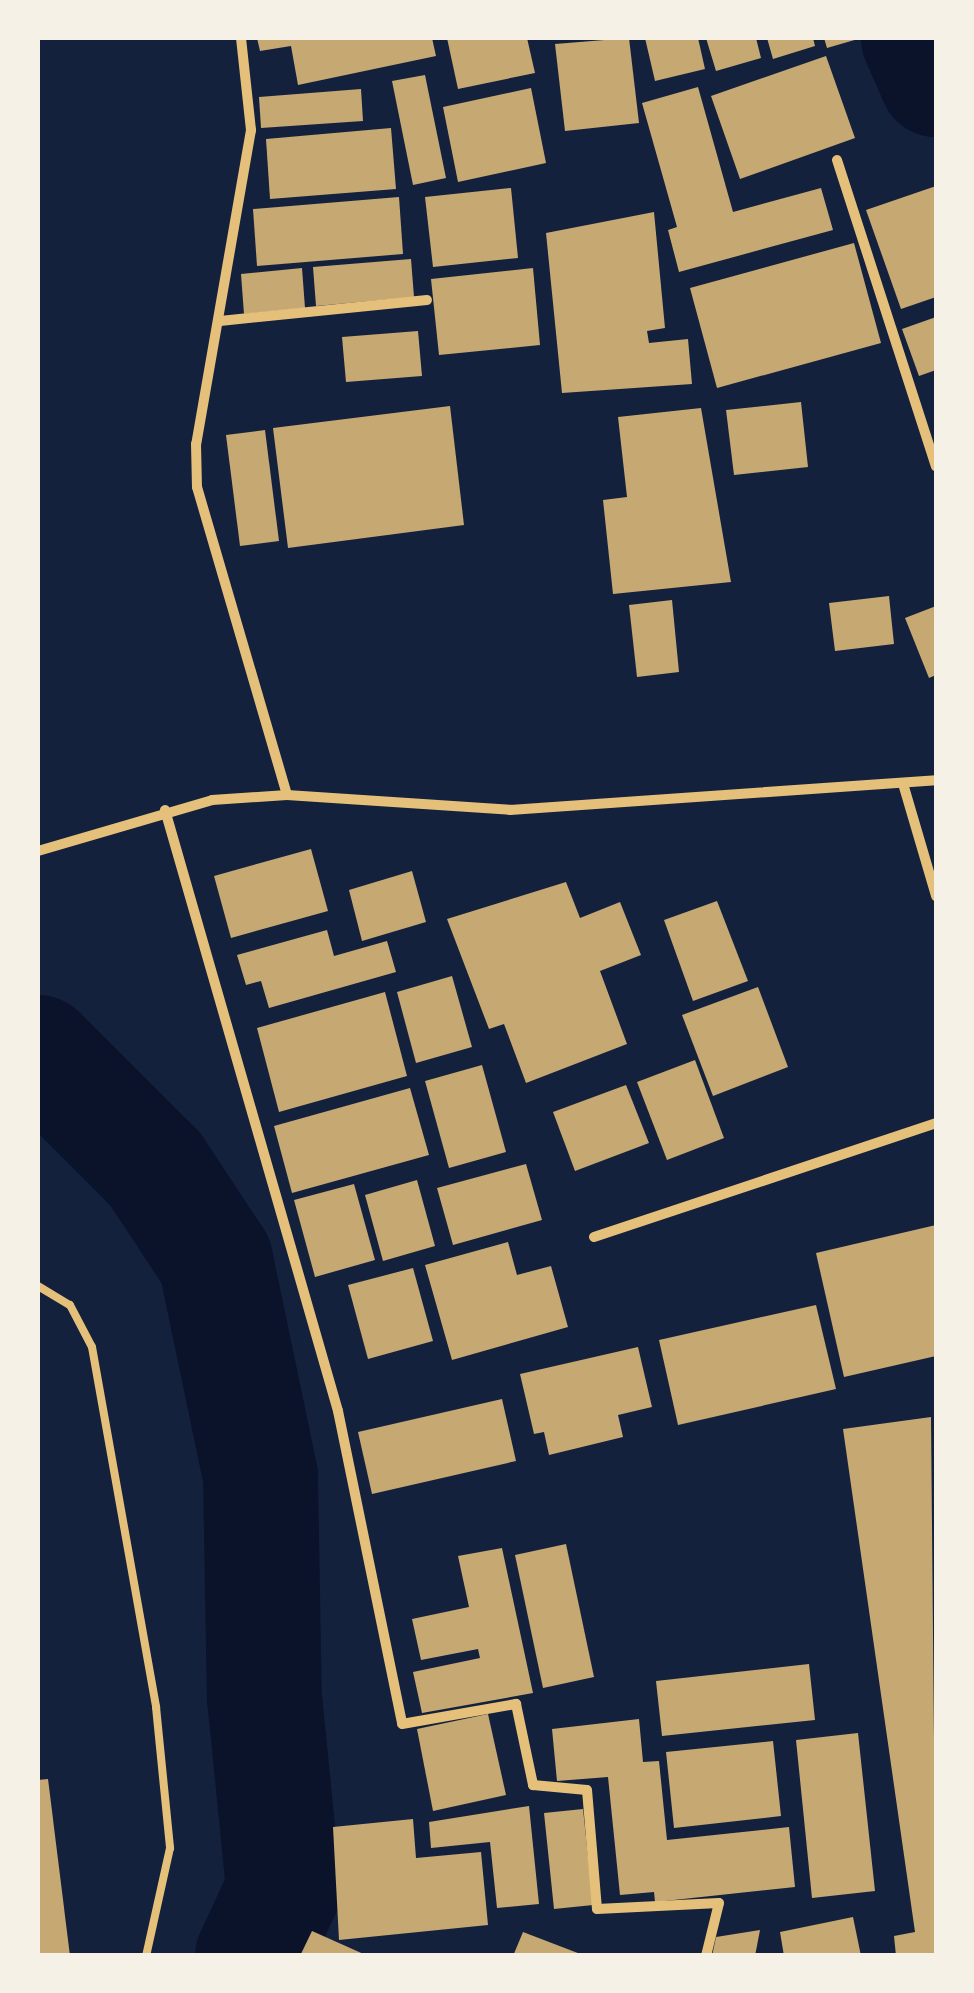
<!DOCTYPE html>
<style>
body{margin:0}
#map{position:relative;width:974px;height:1993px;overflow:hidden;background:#14213d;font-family:Georgia,serif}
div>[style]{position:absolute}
.river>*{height:115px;margin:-57.5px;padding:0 57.5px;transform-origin:57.5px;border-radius:57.5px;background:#0b132b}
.building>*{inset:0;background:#c6a872}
.service>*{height:8px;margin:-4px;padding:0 4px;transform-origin:4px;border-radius:4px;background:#e5c07b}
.minor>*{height:10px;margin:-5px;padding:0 5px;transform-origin:5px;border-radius:5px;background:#e5c07b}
span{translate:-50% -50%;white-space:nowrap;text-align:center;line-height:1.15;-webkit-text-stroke:8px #f6f1e7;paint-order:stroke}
.frame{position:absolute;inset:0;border:40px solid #f6f1e7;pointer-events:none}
</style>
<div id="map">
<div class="river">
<div style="left:918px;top:38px;width:45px;rotate:66.3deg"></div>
<div style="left:38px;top:1052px;width:165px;rotate:45deg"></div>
<div style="left:155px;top:1169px;width:109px;rotate:56.6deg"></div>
<div style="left:215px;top:1260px;width:221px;rotate:78.2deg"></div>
<div style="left:260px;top:1476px;width:221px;rotate:89deg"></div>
<div style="left:264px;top:1697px;width:193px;rotate:84.3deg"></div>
<div style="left:283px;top:1889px;width:74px;rotate:114.8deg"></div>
</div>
<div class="building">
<div style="clip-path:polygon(257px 38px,432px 38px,436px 56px,298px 85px,291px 46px,260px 51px)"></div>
<div style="clip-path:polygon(447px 38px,527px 38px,535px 73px,458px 89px)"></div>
<div style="clip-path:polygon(629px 38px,639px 123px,565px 131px,555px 44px)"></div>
<div style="clip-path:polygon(645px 38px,698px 38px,705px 69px,655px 81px)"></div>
<div style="clip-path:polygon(706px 38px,756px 38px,761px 58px,716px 71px)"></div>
<div style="clip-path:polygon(767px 38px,813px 38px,815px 46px,773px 59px)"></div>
<div style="clip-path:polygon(824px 38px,858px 38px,858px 39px,827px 48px)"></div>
<div style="clip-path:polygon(826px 56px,855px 138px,740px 179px,711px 96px)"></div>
<div style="clip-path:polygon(425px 75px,446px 178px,413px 185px,392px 81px)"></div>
<div style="clip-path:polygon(698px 87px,733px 212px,821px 188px,833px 230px,679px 272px,668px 230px,677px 227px,642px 103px)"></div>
<div style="clip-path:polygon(531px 88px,546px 163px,458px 182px,443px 107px)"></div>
<div style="clip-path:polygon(361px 89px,363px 121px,261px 128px,259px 97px)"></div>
<div style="clip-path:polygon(391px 128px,396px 189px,270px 199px,266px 139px)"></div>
<div style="clip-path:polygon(936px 186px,936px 297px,901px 309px,866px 210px)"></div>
<div style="clip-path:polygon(511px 188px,518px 258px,433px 267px,425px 197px)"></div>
<div style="clip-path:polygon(399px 197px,403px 254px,257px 266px,253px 209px)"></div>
<div style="clip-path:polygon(654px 212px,665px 328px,647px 331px,649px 343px,688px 339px,692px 384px,562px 393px,546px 233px)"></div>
<div style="clip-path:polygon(854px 243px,881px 343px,717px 388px,690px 288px)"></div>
<div style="clip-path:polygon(411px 259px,414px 297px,316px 306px,313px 267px)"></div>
<div style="clip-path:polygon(302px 268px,305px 308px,244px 314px,241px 274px)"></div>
<div style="clip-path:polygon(533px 268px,540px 345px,439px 355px,431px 279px)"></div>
<div style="clip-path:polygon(936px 317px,936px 370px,919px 376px,902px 329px)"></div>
<div style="clip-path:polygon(418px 331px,422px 376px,346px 382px,342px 337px)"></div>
<div style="clip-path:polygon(801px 402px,808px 467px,734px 475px,726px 410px)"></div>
<div style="clip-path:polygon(450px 406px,464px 525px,288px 548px,273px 428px)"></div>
<div style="clip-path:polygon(701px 408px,731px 582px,613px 594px,603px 500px,627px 497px,618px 417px)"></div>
<div style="clip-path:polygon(265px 430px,279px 541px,240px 546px,226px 435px)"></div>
<div style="clip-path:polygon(889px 596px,894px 644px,835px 651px,829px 603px)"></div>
<div style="clip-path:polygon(672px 600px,679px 672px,637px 677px,629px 605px)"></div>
<div style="clip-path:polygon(936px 606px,936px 675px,929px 678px,905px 618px)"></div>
<div style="clip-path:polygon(311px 849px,328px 911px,231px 938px,214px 876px)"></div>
<div style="clip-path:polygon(412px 871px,426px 922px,362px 941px,349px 890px)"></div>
<div style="clip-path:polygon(566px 882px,580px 918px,620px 902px,641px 955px,600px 971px,627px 1044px,526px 1083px,504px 1024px,489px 1029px,447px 919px)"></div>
<div style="clip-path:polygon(717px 901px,748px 981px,693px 1001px,664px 920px)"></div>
<div style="clip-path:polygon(327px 930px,334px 956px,387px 941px,396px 972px,269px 1008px,261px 981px,246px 985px,237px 955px)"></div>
<div style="clip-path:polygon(452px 976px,472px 1047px,416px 1063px,397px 992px)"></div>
<div style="clip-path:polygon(758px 987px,788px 1067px,713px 1096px,682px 1015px)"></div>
<div style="clip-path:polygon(385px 992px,407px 1076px,279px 1112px,257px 1028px)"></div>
<div style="clip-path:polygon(695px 1060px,724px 1138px,667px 1160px,637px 1082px)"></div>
<div style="clip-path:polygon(482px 1065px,506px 1152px,449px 1168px,425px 1081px)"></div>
<div style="clip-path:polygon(626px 1085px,649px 1143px,575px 1171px,553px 1112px)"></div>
<div style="clip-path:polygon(410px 1088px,429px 1155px,292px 1193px,274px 1126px)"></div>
<div style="clip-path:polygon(526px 1164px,542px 1220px,453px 1245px,437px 1188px)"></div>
<div style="clip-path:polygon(417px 1180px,435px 1246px,383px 1261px,365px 1195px)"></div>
<div style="clip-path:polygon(354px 1184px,375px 1260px,315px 1277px,294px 1200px)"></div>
<div style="clip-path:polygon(936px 1225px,936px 1356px,844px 1377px,816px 1253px)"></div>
<div style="clip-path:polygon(508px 1242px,517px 1275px,551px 1266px,568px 1327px,452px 1360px,425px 1265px)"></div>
<div style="clip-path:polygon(413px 1268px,433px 1341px,368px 1359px,348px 1285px)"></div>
<div style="clip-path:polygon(816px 1305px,836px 1389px,678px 1425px,659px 1340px)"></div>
<div style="clip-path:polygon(638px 1347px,652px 1407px,618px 1415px,623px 1437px,549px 1455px,544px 1432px,534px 1434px,520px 1374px)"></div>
<div style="clip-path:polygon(502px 1399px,516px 1461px,372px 1494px,358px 1432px)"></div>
<div style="clip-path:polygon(931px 1417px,936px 1956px,896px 1956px,894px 1936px,915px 1932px,843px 1429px)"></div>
<div style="clip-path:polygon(566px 1544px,594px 1677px,543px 1688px,515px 1555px)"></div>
<div style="clip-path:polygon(502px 1548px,533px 1693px,422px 1713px,413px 1672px,480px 1658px,478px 1649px,421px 1660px,412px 1619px,469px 1607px,458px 1556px)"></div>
<div style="clip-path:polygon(809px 1664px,815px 1720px,662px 1736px,656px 1681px)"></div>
<div style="clip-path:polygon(488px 1714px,506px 1795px,433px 1811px,417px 1729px)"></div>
<div style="clip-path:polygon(639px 1719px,643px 1762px,659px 1761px,667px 1840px,789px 1827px,795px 1887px,655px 1902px,654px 1892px,620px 1895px,608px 1777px,557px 1781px,552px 1729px)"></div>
<div style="clip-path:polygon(858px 1733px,875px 1891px,812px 1898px,796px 1740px)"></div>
<div style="clip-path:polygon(773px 1741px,781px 1816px,674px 1828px,666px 1752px)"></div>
<div style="clip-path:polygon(48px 1779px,70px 1956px,38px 1956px,38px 1780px)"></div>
<div style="clip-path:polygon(529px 1806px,539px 1904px,497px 1908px,490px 1842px,431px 1848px,429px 1822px)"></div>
<div style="clip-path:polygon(583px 1809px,593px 1905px,554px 1909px,544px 1813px)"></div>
<div style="clip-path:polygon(413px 1819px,416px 1858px,481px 1852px,488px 1925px,339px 1940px,333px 1827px)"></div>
<div style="clip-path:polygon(853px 1917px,861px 1956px,784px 1956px,780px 1932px)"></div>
<div style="clip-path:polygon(760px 1930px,755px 1956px,712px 1956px,716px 1937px)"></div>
<div style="clip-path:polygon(312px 1931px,368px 1956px,300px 1956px)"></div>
<div style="clip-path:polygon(523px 1932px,583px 1955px,582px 1956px,513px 1956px)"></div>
</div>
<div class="service">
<div style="left:38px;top:1286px;width:37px;rotate:31deg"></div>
<div style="left:70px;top:1305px;width:47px;rotate:62.4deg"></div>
<div style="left:92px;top:1347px;width:366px;rotate:79.9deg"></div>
<div style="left:156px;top:1707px;width:142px;rotate:84.3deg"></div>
<div style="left:170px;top:1848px;width:111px;rotate:102.5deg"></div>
</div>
<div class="minor">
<div style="left:241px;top:38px;width:93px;rotate:83.8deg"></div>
<div style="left:251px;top:130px;width:319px;rotate:99.9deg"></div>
<div style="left:196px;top:444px;width:43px;rotate:88.7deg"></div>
<div style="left:197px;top:487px;width:321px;rotate:73.7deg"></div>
<div style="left:837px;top:160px;width:322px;rotate:72.1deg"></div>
<div style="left:220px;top:321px;width:208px;rotate:-5.8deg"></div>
<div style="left:904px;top:787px;width:114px;rotate:73.6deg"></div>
<div style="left:165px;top:810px;width:625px;rotate:73.94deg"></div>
<div style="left:338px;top:1411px;width:319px;rotate:78.4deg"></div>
<div style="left:402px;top:1724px;width:116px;rotate:-10deg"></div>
<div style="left:516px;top:1704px;width:83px;rotate:78.1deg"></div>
<div style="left:533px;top:1785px;width:54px;rotate:5.3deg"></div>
<div style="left:587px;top:1790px;width:119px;rotate:85.2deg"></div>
<div style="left:597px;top:1909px;width:122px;rotate:-2.8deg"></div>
<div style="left:719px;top:1903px;width:55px;rotate:103.8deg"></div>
<div style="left:38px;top:851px;width:181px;rotate:-16.3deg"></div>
<div style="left:212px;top:800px;width:75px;rotate:-3.8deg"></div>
<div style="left:287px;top:795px;width:224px;rotate:3.8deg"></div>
<div style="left:510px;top:810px;width:427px;rotate:-4deg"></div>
<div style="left:594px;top:1237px;width:360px;rotate:-18.4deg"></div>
</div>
<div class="frame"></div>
</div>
